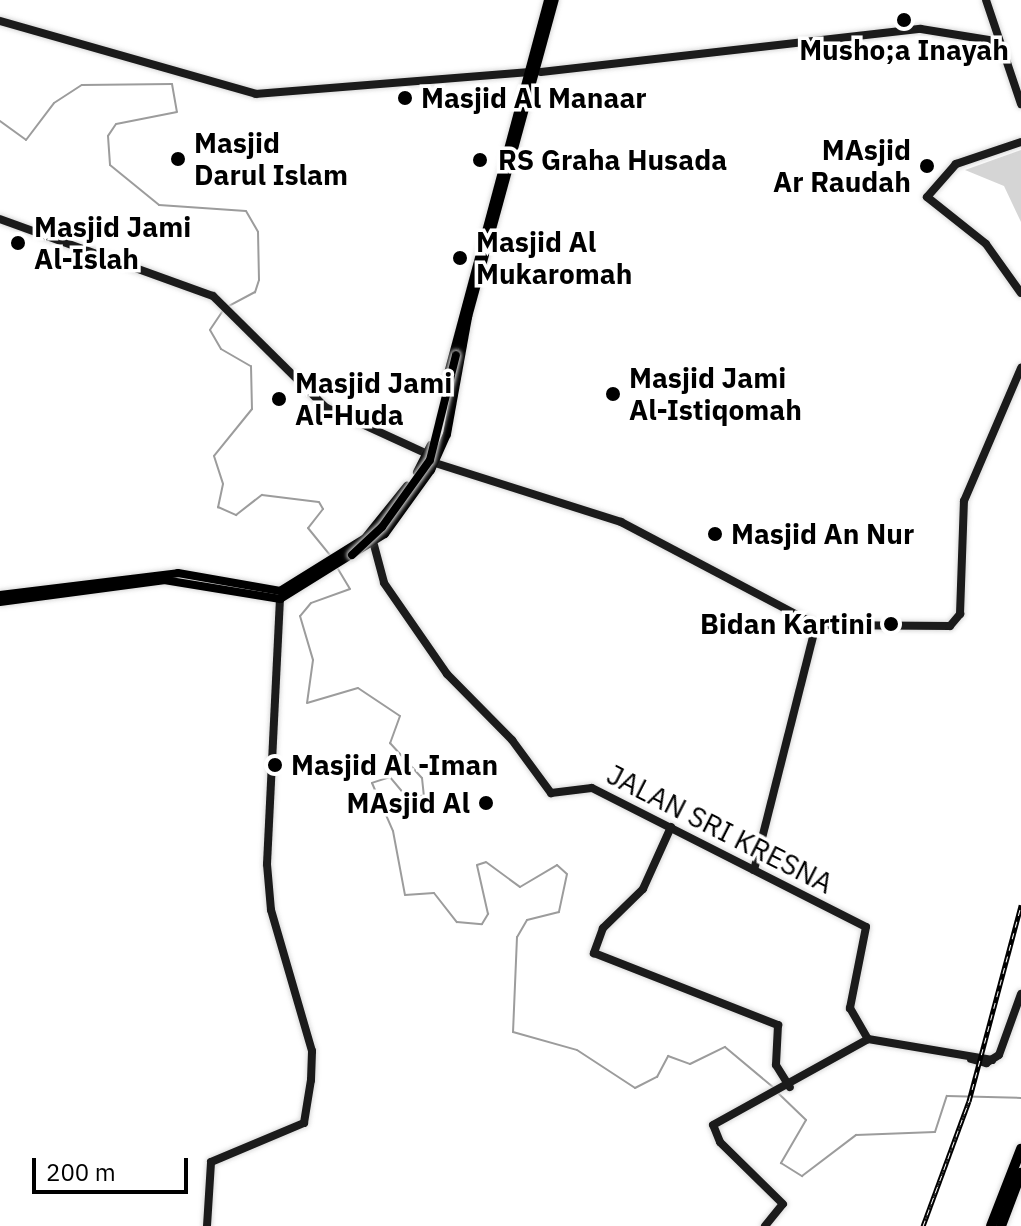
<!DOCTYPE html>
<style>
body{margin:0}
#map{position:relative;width:1021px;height:1226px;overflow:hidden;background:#fff;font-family:"IBM Plex Sans",sans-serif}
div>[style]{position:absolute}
.green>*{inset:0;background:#d5d5d5}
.stream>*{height:2px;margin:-1px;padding:0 1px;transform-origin:1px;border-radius:1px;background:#9c9c9c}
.roads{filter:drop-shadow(0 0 2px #dbdbdb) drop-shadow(0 0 2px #dbdbdb)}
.secondary>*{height:8px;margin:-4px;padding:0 4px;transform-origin:4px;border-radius:4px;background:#1b1b1b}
.primary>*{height:8px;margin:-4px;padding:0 4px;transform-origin:4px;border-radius:4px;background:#000}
.highway>*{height:10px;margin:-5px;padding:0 5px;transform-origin:5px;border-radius:5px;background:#000}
.rail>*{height:5px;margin-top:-2.5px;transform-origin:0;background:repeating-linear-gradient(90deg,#fff 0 6px,#000 0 12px);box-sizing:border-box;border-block:2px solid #000}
.bridges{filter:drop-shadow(0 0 2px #dbdbdb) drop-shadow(0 0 2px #dbdbdb)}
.primary-bridge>*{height:8px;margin:-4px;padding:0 4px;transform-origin:4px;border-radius:4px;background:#000}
.dots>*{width:22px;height:22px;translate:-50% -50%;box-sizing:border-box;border:4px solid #fff;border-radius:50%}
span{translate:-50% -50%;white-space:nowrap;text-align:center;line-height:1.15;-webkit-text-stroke:7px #fff;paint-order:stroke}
.poi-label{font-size:28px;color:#000;font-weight:700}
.left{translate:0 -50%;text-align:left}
.right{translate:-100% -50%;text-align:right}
.street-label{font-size:28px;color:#000}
.scale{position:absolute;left:32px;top:1158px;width:156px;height:36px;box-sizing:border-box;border:4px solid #000;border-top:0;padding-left:10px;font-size:24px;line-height:28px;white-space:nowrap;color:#000;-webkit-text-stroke:6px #fff;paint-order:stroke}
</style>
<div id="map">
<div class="green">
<div style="clip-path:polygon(1021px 150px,1021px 222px,1004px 186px,965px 170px)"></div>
</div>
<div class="stream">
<div style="left:0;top:121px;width:32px;rotate:36deg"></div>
<div style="left:26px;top:140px;width:46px;rotate:-52.9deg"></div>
<div style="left:54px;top:103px;width:33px;rotate:-33deg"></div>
<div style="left:82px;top:85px;width:90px;rotate:-0.6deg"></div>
<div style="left:172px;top:84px;width:28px;rotate:80deg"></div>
<div style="left:177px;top:112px;width:62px;rotate:168.9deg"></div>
<div style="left:116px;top:124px;width:14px;rotate:124deg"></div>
<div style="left:108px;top:136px;width:29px;rotate:86deg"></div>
<div style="left:110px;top:165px;width:63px;rotate:39.2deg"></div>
<div style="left:159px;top:205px;width:87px;rotate:3.9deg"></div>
<div style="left:246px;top:211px;width:24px;rotate:60deg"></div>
<div style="left:258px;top:232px;width:48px;rotate:88.8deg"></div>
<div style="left:259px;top:280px;width:13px;rotate:108deg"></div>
<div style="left:255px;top:292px;width:30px;rotate:152deg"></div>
<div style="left:224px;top:309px;width:25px;rotate:124deg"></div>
<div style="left:210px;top:330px;width:22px;rotate:60deg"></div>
<div style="left:221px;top:349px;width:34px;rotate:30deg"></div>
<div style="left:251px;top:366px;width:43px;rotate:88.7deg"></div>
<div style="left:252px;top:409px;width:60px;rotate:129deg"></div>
<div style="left:214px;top:456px;width:29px;rotate:72deg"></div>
<div style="left:223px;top:484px;width:24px;rotate:102deg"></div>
<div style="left:218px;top:507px;width:20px;rotate:24deg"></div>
<div style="left:236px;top:515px;width:33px;rotate:-38deg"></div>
<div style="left:262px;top:495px;width:57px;rotate:7deg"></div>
<div style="left:319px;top:502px;width:8px;rotate:60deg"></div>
<div style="left:323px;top:509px;width:24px;rotate:128deg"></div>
<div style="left:308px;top:528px;width:36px;rotate:51deg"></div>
<div style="left:338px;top:569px;width:23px;rotate:59deg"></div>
<div style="left:350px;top:589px;width:41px;rotate:160.3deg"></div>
<div style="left:311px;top:603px;width:17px;rotate:130deg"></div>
<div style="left:300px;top:616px;width:46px;rotate:73.5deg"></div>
<div style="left:313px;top:660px;width:43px;rotate:97.9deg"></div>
<div style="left:307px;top:703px;width:53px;rotate:-16.4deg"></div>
<div style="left:358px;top:688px;width:50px;rotate:33.7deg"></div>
<div style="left:400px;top:716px;width:29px;rotate:110deg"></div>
<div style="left:390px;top:743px;width:47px;rotate:47.6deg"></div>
<div style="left:422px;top:778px;width:18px;rotate:84deg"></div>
<div style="left:424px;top:796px;width:19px;rotate:-177deg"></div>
<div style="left:405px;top:795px;width:23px;rotate:-130deg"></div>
<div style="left:390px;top:777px;width:19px;rotate:162deg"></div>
<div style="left:372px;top:783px;width:52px;rotate:66.4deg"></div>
<div style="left:393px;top:831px;width:65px;rotate:79.4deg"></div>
<div style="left:405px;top:895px;width:29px;rotate:-4deg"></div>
<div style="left:434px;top:893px;width:37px;rotate:52deg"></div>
<div style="left:457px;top:922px;width:25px;rotate:5deg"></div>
<div style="left:482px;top:924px;width:12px;rotate:-59deg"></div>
<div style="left:488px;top:914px;width:50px;rotate:-102.7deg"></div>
<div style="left:477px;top:865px;width:9px;rotate:-18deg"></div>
<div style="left:486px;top:862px;width:42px;rotate:36.3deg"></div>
<div style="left:520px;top:887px;width:43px;rotate:-30.7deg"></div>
<div style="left:557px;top:865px;width:13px;rotate:42deg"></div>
<div style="left:567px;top:874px;width:39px;rotate:102deg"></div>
<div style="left:559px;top:912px;width:33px;rotate:166deg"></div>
<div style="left:527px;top:920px;width:20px;rotate:120deg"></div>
<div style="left:517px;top:937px;width:95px;rotate:92.4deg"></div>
<div style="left:513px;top:1032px;width:66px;rotate:15.7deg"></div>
<div style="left:577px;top:1050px;width:69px;rotate:33.2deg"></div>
<div style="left:635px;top:1088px;width:25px;rotate:-27deg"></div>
<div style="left:657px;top:1077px;width:24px;rotate:-62deg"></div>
<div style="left:668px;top:1056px;width:23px;rotate:20deg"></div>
<div style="left:690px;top:1064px;width:39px;rotate:-26deg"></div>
<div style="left:725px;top:1047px;width:64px;rotate:39.9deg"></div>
<div style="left:778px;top:1093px;width:39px;rotate:44deg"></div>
<div style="left:806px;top:1120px;width:50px;rotate:120.2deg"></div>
<div style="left:781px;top:1163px;width:25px;rotate:32deg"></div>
<div style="left:802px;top:1176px;width:68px;rotate:-37.2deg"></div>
<div style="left:856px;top:1135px;width:79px;rotate:-2.2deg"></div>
<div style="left:935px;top:1132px;width:38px;rotate:-72deg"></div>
<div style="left:947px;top:1096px;width:74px;rotate:1.5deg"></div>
</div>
<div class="roads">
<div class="secondary">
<div style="left:986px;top:0;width:110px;rotate:71.4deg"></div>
<div style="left:0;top:21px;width:266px;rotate:15.9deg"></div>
<div style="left:256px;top:94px;width:277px;rotate:-4.6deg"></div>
<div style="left:541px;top:72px;width:382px;rotate:-6.5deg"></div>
<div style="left:921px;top:29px;width:75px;rotate:9.2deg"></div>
<div style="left:1021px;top:142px;width:69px;rotate:161.3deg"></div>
<div style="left:956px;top:164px;width:44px;rotate:131.3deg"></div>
<div style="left:927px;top:197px;width:75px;rotate:38.5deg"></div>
<div style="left:986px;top:244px;width:60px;rotate:54.5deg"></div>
<div style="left:0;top:219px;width:226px;rotate:19.9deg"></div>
<div style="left:213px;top:296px;width:158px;rotate:44.7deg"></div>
<div style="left:325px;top:407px;width:112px;rotate:24.7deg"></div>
<div style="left:435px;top:463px;width:195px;rotate:17.6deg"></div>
<div style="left:621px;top:522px;width:221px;rotate:27.8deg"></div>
<div style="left:816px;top:625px;width:134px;rotate:0.4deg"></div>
<div style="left:950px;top:626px;width:16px;rotate:-50deg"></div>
<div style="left:960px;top:614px;width:113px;rotate:-88deg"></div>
<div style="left:964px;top:501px;width:145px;rotate:-66.8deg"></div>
<div style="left:374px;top:545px;width:39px;rotate:75deg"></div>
<div style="left:384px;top:583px;width:111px;rotate:55.3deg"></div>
<div style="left:447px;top:674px;width:93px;rotate:45.4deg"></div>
<div style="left:512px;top:740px;width:66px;rotate:53.7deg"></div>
<div style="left:551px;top:793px;width:41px;rotate:-7deg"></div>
<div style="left:592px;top:788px;width:307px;rotate:26.9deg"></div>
<div style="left:866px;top:927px;width:83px;rotate:101.2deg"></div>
<div style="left:850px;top:1008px;width:36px;rotate:60deg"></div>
<div style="left:671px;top:827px;width:68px;rotate:114.3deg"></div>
<div style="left:643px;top:889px;width:56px;rotate:135.7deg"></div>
<div style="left:603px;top:928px;width:27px;rotate:110deg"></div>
<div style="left:594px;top:953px;width:198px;rotate:21.4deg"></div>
<div style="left:778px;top:1025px;width:40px;rotate:92.9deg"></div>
<div style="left:776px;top:1065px;width:26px;rotate:58deg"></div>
<div style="left:754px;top:870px;width:253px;rotate:-75.8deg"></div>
<div style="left:971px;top:1059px;width:16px;rotate:15deg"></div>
<div style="left:986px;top:1063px;width:15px;rotate:-32deg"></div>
<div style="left:999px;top:1055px;width:65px;rotate:-70.2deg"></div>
<div style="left:207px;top:1226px;width:64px;rotate:-86.4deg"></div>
<div style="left:211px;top:1162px;width:101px;rotate:-22.8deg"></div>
<div style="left:304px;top:1123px;width:44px;rotate:-80.8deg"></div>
<div style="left:311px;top:1080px;width:29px;rotate:-88deg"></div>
<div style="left:312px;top:1051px;width:147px;rotate:-106.2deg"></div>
<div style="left:271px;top:910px;width:46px;rotate:-95deg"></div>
<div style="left:267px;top:864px;width:265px;rotate:-87.2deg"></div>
<div style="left:765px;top:1226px;width:28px;rotate:-51deg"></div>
<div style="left:783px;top:1204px;width:88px;rotate:-135.5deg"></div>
<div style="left:720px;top:1142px;width:18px;rotate:-112deg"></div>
<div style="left:713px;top:1125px;width:177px;rotate:-29deg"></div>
<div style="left:868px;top:1039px;width:126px;rotate:9.6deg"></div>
</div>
<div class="primary">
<div style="left:447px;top:377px;width:390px;rotate:-75deg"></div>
<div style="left:417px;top:472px;width:30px;rotate:-63deg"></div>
<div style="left:0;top:595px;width:179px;rotate:-7deg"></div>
<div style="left:178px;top:573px;width:104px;rotate:10deg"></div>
<div style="left:280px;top:591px;width:100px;rotate:-31.9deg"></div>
<div style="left:365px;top:538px;width:67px;rotate:-51.1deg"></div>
<div style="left:0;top:602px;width:165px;rotate:-7.6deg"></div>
<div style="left:164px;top:580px;width:118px;rotate:9.3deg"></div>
<div style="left:280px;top:599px;width:123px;rotate:-31.8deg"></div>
<div style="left:385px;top:534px;width:79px;rotate:-54.3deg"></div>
<div style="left:431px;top:470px;width:39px;rotate:-66deg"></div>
<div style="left:447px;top:434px;width:119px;rotate:-79.8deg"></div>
<div style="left:468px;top:317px;width:329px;rotate:-74.7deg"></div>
</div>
<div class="highway">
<div style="left:991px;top:1226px;width:83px;rotate:-68.7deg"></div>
<div style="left:1001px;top:1226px;width:57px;rotate:-69.3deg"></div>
</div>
</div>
<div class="rail">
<div style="left:923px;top:1226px;width:133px;rotate:-69.8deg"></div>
<div style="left:969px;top:1101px;width:203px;rotate:-75.1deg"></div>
</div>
<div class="bridges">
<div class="primary-bridge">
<div style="left:352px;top:555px;width:41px;rotate:-43deg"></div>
<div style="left:382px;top:527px;width:82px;rotate:-54.4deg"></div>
<div style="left:430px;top:460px;width:108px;rotate:-76.1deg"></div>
</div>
</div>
<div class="dots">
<div style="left:904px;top:20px;background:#000"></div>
<div style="left:405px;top:98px;background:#000"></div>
<div style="left:178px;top:159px;background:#000"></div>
<div style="left:480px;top:160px;background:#000"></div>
<div style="left:927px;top:166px;background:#000"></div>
<div style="left:18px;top:243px;background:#000"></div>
<div style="left:460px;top:258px;background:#000"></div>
<div style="left:613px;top:394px;background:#000"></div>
<div style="left:279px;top:399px;background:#000"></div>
<div style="left:715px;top:534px;background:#000"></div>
<div style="left:891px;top:624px;background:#000"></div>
<div style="left:275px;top:765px;background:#000"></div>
<div style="left:486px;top:803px;background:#000"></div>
</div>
<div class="poi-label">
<span style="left:904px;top:50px">Musho;a Inayah</span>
<span class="left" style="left:421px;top:98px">Masjid Al Manaar</span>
<span class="left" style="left:194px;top:159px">Masjid<br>Darul Islam</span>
<span class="right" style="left:911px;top:166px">MAsjid<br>Ar Raudah</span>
<span class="left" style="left:498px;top:160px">RS Graha Husada</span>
<span class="left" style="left:34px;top:243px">Masjid Jami<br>Al-Islah</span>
<span class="left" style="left:476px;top:258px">Masjid Al<br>Mukaromah</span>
<span class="left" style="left:629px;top:394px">Masjid Jami<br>Al-Istiqomah</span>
<span class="left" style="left:295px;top:399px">Masjid Jami<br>Al-Huda</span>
<span class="left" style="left:731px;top:534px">Masjid An Nur</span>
<span class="right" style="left:873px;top:624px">Bidan Kartini</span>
<span class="left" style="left:291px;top:765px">Masjid Al -Iman</span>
<span class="right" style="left:470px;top:803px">MAsjid Al</span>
</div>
<div class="street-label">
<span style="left:720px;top:829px;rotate:27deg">JALAN SRI KRESNA</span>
</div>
<div class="scale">200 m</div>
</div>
